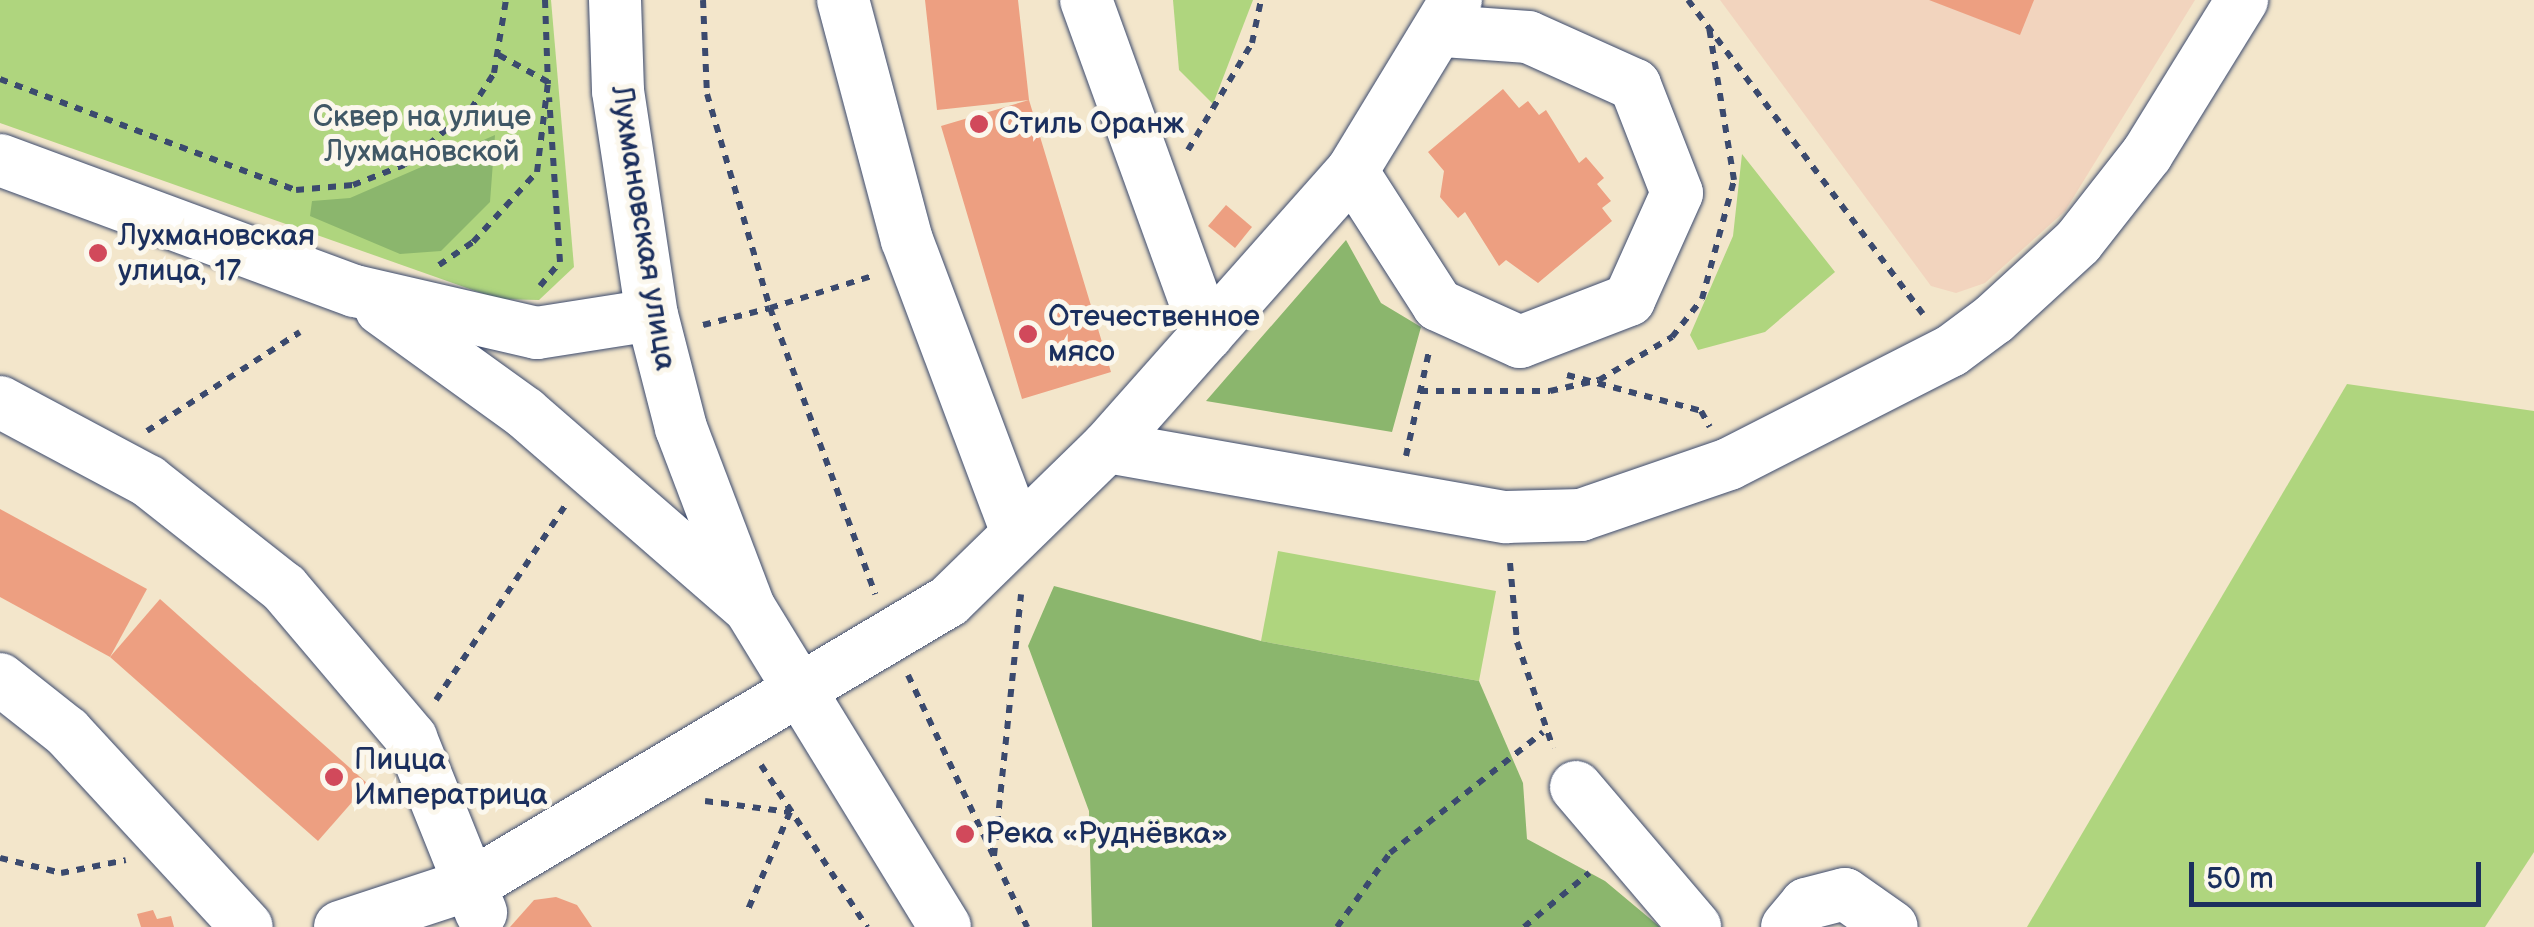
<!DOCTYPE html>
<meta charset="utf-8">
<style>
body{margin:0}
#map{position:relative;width:2534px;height:927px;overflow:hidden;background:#f3e6cb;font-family:"Balsamiq Sans",sans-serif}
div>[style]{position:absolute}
.built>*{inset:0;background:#f2d4be}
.green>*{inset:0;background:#afd57e}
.forest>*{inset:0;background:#8bb66d}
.building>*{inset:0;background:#ed9f81}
.path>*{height:6px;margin-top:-3px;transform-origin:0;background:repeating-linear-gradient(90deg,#3b4a6e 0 8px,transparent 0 16px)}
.roads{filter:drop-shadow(0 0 2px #3b4a6e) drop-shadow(0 0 2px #3b4a6e)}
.minor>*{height:52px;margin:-26px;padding:0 26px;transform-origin:26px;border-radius:26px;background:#fff}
.dots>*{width:28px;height:28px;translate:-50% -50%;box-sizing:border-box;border:5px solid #fbf7ec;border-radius:50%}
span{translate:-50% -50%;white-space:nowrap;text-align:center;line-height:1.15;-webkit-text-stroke:10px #fbf7ec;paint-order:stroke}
.park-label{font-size:30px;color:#405866}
.poi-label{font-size:30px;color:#1b2f5e}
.left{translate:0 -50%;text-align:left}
.street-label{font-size:30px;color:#1b2f5e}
.scale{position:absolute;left:2189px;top:862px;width:292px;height:45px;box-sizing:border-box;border:5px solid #1b2f5e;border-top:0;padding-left:12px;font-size:30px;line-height:35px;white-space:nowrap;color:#1b2f5e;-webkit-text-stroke:8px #fbf7ec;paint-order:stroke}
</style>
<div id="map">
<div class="built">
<div style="clip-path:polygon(1720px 0,2195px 0,2065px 211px,1985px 283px,1956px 293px,1931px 286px)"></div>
</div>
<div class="green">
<div style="clip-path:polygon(0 0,551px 0,574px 267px,539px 300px,498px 299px,0 123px)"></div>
<div style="clip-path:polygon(1173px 0,1253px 0,1213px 104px,1179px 70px)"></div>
<div style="clip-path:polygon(1742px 154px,1835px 272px,1765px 332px,1698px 350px,1690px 335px,1733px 236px)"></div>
<div style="clip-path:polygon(2347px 384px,2534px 411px,2534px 852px,2485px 927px,2027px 927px)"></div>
<div style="clip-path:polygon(1278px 551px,1496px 591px,1479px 681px,1261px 641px)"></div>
</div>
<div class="forest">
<div style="clip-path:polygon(495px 135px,490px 202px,441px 251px,400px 254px,310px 216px,312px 201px,350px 198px)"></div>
<div style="clip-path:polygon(1346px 240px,1381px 303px,1421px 327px,1392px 432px,1206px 401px)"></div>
<div style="clip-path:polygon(1054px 586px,1261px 641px,1479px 681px,1523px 783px,1527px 839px,1605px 881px,1660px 927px,1092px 927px,1089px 811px,1028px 646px)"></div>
</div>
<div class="building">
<div style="clip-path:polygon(925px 0,1018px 0,1029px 100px,1111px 372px,1022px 399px,941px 126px,1029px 100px,937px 110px)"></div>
<div style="clip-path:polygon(1929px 0,2034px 0,2020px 35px)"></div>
<div style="clip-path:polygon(1503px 89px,1519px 108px,1528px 101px,1539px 115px,1546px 110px,1579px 163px,1586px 157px,1604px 178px,1597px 184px,1611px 201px,1602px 208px,1612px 221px,1538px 283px,1506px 260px,1499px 266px,1465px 212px,1458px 218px,1440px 197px,1444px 171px,1428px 152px)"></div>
<div style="clip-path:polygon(1226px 205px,1252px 227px,1235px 248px,1208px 226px)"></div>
<div style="clip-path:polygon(0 509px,147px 589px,110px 657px,0 597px)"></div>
<div style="clip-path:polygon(160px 599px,368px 784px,318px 841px,110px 657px)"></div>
<div style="clip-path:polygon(556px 897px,577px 905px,592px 927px,510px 927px,534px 900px)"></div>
<div style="clip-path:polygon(153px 910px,157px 919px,171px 916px,174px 927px,141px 927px,137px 914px)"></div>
</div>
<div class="path">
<div style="left:545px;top:0;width:84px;rotate:88deg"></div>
<div style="left:703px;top:0;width:94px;rotate:87.6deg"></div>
<div style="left:707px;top:94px;width:223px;rotate:73.6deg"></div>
<div style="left:770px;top:308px;width:107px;rotate:-17.4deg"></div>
<div style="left:1688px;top:0;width:392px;rotate:53.2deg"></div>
<div style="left:0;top:79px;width:316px;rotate:20.6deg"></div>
<div style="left:296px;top:190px;width:57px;rotate:-5deg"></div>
<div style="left:353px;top:185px;width:55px;rotate:-21.4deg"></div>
<div style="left:404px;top:165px;width:87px;rotate:-39.9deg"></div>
<div style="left:471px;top:109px;width:43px;rotate:-57.4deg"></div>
<div style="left:494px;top:73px;width:74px;rotate:-80.7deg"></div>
<div style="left:1188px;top:150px;width:125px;rotate:-59.1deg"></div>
<div style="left:1252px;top:43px;width:44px;rotate:-78.2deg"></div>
<div style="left:439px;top:265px;width:41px;rotate:-34.1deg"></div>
<div style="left:473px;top:242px;width:95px;rotate:-47.6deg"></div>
<div style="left:537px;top:172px;width:91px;rotate:-83deg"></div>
<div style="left:548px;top:82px;width:58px;rotate:-151.2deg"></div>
<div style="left:540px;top:286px;width:31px;rotate:-50deg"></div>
<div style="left:560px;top:262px;width:165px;rotate:-93.8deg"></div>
<div style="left:703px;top:325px;width:69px;rotate:-14.2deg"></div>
<div style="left:770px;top:308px;width:305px;rotate:69.8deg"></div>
<div style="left:1567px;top:375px;width:139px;rotate:15deg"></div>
<div style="left:1701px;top:411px;width:18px;rotate:61deg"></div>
<div style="left:1420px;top:391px;width:130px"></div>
<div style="left:1550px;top:391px;width:50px;rotate:-12.7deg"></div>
<div style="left:1599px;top:380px;width:85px;rotate:-30.5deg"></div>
<div style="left:1672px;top:337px;width:48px;rotate:-51.7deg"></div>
<div style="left:1702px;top:299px;width:123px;rotate:-74.9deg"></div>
<div style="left:1734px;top:180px;width:154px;rotate:-99.3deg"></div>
<div style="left:147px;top:431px;width:182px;rotate:-32.9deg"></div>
<div style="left:1406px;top:456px;width:107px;rotate:-77.6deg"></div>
<div style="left:1510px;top:563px;width:79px;rotate:84.9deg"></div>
<div style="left:1517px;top:642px;width:112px;rotate:71.2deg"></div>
<div style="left:908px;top:675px;width:279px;rotate:64.7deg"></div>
<div style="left:436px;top:700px;width:233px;rotate:-56.4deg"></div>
<div style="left:761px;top:765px;width:194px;rotate:56.8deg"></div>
<div style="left:705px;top:801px;width:86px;rotate:7.4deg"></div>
<div style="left:790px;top:812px;width:111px;rotate:113.3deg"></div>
<div style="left:994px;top:856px;width:263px;rotate:-84.1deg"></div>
<div style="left:0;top:858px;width:63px;rotate:13.8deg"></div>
<div style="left:61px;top:873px;width:66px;rotate:-11.3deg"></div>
<div style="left:1337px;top:927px;width:91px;rotate:-54.4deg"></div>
<div style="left:1390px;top:853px;width:195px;rotate:-38.3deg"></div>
<div style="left:1524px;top:927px;width:85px;rotate:-39.7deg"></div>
</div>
<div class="roads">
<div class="minor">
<div style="left:615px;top:0;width:91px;rotate:88.1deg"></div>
<div style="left:618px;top:91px;width:227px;rotate:81.4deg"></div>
<div style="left:652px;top:315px;width:117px;rotate:75.6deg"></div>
<div style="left:681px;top:428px;width:191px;rotate:69.2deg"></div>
<div style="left:749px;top:607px;width:375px;rotate:58.5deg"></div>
<div style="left:843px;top:0;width:248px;rotate:75.1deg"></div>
<div style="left:907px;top:240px;width:312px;rotate:69.4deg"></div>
<div style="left:1086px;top:0;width:356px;rotate:70.1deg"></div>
<div style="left:0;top:160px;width:378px;rotate:20.3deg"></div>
<div style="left:355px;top:291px;width:187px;rotate:13deg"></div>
<div style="left:537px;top:333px;width:116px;rotate:-8.9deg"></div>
<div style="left:1352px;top:171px;width:159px;rotate:57.3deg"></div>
<div style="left:1438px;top:305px;width:90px;rotate:24.3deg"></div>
<div style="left:1520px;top:342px;width:117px;rotate:-21.1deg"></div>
<div style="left:1629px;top:300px;width:117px;rotate:-65.8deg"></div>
<div style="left:1677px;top:193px;width:116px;rotate:-111.3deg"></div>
<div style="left:1635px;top:85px;width:117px;rotate:-155.8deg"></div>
<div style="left:1528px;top:37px;width:84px;rotate:-175.9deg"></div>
<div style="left:381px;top:309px;width:178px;rotate:35.8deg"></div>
<div style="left:525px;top:413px;width:294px;rotate:41deg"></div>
<div style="left:0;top:402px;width:168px;rotate:28.1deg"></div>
<div style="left:148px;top:481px;width:173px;rotate:38.2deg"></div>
<div style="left:284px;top:588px;width:197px;rotate:49.7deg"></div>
<div style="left:411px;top:738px;width:188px;rotate:68.1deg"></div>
<div style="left:1107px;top:447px;width:405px;rotate:10deg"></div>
<div style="left:1506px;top:517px;width:75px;rotate:-1.5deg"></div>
<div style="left:1581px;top:515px;width:157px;rotate:-19deg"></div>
<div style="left:1729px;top:464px;width:249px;rotate:-27deg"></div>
<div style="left:1951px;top:351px;width:54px;rotate:-36.7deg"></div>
<div style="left:1994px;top:319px;width:114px;rotate:-42.5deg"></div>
<div style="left:2078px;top:242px;width:112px;rotate:-51.9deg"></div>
<div style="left:2147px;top:154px;width:181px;rotate:-58.3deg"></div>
<div style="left:0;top:679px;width:85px;rotate:38.3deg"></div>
<div style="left:67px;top:732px;width:265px;rotate:47.3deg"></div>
<div style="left:1576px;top:787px;width:184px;rotate:49.6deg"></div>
<div style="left:340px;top:927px;width:141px;rotate:-18.2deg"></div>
<div style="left:474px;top:883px;width:552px;rotate:-30.7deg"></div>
<div style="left:949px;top:601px;width:221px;rotate:-44.3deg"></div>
<div style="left:1107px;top:447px;width:369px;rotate:-48.4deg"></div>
<div style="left:1352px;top:171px;width:200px;rotate:-58.7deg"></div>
<div style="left:1787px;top:927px;width:30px;rotate:-50deg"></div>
<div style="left:1806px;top:904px;width:40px;rotate:-14.4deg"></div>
<div style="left:1845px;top:894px;width:57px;rotate:35.1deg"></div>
</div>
</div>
<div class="dots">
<div style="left:979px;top:124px;background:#d1495b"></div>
<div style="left:98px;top:253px;background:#d1495b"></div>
<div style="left:1028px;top:334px;background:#d1495b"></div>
<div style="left:334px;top:777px;background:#d1495b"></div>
<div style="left:965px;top:834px;background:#d1495b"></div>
</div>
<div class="park-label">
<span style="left:422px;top:134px">Сквер на улице<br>Лухмановской</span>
</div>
<div class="poi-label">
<span class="left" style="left:999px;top:124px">Стиль Оранж</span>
<span class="left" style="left:118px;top:253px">Лухмановская<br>улица, 17</span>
<span class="left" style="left:1048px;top:334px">Отечественное<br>мясо</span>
<span class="left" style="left:354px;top:777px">Пицца<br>Императрица</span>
<span class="left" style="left:985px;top:834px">Река «Руднёвка»</span>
</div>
<div class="street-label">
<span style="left:643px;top:228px;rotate:81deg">Лухмановская улица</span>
</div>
<div class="scale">50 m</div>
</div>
